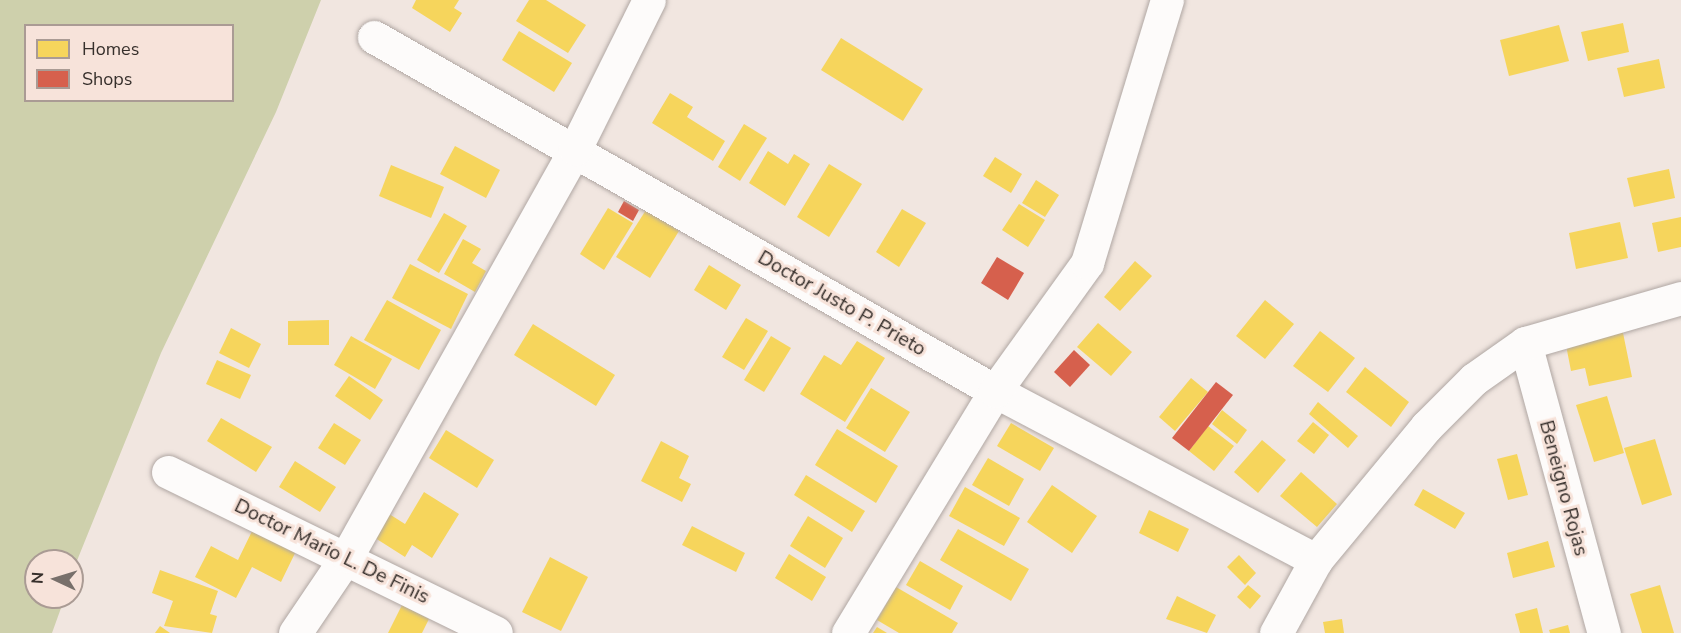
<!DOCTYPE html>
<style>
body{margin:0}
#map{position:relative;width:1681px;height:633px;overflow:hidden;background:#f1e6e0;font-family:"Nunito Sans",sans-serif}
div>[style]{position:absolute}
.green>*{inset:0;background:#ced0ac}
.homes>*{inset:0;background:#f6d55c}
.shops>*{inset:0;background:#d6604d}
.roads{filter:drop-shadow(0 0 2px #b0a7a3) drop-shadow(0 0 2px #b0a7a3)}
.minor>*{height:33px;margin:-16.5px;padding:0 16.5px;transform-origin:16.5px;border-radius:16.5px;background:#fdfbfa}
span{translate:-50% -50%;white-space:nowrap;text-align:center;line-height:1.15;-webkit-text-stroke:6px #f7e3da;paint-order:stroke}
.street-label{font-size:20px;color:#37302c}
.legend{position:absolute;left:24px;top:24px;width:210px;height:78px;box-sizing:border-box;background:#f7e3da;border:2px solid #aa9b94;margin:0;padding:8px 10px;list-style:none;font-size:18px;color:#37302c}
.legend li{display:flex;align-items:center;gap:12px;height:30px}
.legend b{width:30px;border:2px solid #aa9b94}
.north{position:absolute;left:24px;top:549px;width:60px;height:60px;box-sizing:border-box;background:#f7e3da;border:2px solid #aa9b94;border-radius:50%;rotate:274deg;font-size:16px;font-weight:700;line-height:24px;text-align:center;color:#37302c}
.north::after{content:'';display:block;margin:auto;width:21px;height:27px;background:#78706b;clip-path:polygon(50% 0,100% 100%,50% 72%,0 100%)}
</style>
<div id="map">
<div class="green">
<div style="clip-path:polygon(evenodd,0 0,321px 0,276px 112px,161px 353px,72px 573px,72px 561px,36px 561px,36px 597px,65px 597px,52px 633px,0 633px,0 0,26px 26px,232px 26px,232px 100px,26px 100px,26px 26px)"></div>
</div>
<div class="homes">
<div style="clip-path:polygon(416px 0,459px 0,454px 8px,462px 13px,450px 32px,412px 8px)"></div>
<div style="clip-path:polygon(529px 0,546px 0,586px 25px,568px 53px,516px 21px)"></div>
<div style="clip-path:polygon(1623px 23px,1629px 52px,1588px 61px,1581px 32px)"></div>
<div style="clip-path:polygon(1559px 25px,1569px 61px,1509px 76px,1500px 40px)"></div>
<div style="clip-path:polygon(519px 31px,572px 63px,554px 92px,502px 60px)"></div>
<div style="clip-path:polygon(841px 38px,923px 89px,903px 121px,821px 70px)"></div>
<div style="clip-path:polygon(1659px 59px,1665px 88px,1624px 97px,1617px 68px)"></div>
<div style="clip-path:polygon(670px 93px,693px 107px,687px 117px,725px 141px,713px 161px,652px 123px)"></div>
<div style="clip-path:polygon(744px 124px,767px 138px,740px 181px,718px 167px)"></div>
<div style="clip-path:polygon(455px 146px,500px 170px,486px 198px,440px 174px)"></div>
<div style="clip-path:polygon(768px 151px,788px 164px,794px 154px,810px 164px,785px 206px,749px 183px)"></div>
<div style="clip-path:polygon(995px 157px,1022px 174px,1011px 193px,983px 176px)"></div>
<div style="clip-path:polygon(829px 164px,862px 184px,829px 237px,797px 217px)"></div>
<div style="clip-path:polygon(391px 165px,444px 187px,431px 218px,379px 196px)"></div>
<div style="clip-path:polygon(1669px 169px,1675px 198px,1634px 207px,1627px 178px)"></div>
<div style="clip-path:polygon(1036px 180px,1059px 195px,1045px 217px,1022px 203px)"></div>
<div style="clip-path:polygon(1019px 204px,1045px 220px,1028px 247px,1002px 230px)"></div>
<div style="clip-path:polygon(608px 208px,633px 223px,604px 270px,580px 254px)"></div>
<div style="clip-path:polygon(902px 209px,926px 223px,899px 267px,876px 252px)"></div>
<div style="clip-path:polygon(646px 210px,679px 231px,650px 278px,616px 257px)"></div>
<div style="clip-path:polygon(444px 213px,467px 226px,439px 273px,417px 260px)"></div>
<div style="clip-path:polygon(1681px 217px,1681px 247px,1658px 252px,1652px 223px)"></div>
<div style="clip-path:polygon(1620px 222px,1628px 258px,1576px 269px,1569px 233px)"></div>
<div style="clip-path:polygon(463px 239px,481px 249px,472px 263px,486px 271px,475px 292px,444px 274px)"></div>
<div style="clip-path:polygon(1135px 261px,1152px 276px,1120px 311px,1104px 297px)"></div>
<div style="clip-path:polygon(410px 264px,468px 294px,451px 329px,392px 298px)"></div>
<div style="clip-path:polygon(709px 265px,741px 285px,726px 310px,694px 290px)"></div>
<div style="clip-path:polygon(387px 300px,441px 330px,419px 370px,364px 340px)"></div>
<div style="clip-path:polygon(1265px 300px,1294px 324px,1265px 359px,1236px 336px)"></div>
<div style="clip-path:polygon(746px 318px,768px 331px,744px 370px,722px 357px)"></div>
<div style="clip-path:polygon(329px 320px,329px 345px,288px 345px,288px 321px)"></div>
<div style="clip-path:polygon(1098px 323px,1132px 352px,1111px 376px,1077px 347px)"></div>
<div style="clip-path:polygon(533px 324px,615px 375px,596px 406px,514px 355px)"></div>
<div style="clip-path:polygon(231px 328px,261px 344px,249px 368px,219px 353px)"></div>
<div style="clip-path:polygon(1622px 328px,1632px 377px,1589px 386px,1585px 368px,1571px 371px,1565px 340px)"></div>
<div style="clip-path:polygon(1320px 331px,1355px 358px,1328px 392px,1293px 366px)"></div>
<div style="clip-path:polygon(351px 336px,392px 359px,375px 389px,334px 365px)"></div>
<div style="clip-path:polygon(771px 336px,791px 348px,764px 392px,744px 380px)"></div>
<div style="clip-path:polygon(857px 341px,885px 358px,845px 422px,800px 394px,824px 355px,841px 365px)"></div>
<div style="clip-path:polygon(217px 360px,251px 375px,240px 399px,206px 384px)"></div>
<div style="clip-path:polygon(1365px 367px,1409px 402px,1391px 427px,1346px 392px)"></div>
<div style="clip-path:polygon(349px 376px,383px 400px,370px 420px,335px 396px)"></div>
<div style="clip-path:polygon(1191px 378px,1208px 392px,1175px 431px,1159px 417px)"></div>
<div style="clip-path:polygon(871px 388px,910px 412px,885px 452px,846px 428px)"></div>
<div style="clip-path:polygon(1607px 396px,1624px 453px,1594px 462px,1576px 405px)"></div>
<div style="clip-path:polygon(1318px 402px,1358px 436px,1348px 448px,1309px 414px)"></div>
<div style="clip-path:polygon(1222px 410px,1247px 430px,1237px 444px,1212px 424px)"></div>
<div style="clip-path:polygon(221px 418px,272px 447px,256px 472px,207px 441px)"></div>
<div style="clip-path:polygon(1313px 422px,1329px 435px,1314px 454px,1297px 441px)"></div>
<div style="clip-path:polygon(334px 423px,361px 440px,345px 465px,318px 448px)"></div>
<div style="clip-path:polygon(1011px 423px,1054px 448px,1040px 471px,997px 446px)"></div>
<div style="clip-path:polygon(1208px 426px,1234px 446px,1214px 471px,1189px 451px)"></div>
<div style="clip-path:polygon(837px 429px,898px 466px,876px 503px,815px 465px)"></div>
<div style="clip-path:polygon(446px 430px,494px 460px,477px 488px,429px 458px)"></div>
<div style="clip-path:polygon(1655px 439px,1672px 495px,1642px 505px,1624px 448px)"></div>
<div style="clip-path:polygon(1262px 440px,1286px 460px,1258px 493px,1234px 472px)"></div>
<div style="clip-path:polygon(661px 441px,689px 456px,679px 478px,691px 484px,682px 502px,641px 481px)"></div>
<div style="clip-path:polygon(1517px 454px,1528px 495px,1508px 500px,1497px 459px)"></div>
<div style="clip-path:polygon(988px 458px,1024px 479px,1009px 506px,972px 485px)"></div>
<div style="clip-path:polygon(295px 461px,336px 487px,320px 512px,279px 487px)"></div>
<div style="clip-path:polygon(1301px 472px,1337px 504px,1317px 527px,1280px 496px)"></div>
<div style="clip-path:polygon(806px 475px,865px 511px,852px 532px,794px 495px)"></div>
<div style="clip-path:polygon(1052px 485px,1097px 516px,1072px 553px,1027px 522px)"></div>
<div style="clip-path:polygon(965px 487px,1020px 518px,1004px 546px,949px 516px)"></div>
<div style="clip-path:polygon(1423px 489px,1465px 513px,1455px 529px,1414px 505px)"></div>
<div style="clip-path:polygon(424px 492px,459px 514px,432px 558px,412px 545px,405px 557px,372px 536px,386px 512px,405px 524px)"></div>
<div style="clip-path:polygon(1149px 510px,1189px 529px,1178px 552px,1139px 533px)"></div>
<div style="clip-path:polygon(808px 516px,843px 538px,825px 568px,790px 546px)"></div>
<div style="clip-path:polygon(255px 525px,298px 547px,281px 582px,252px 567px,236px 598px,195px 577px,211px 546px,238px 560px)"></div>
<div style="clip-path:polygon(692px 526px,745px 553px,736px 572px,682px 545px)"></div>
<div style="clip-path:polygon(958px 529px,1029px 569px,1011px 601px,940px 560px)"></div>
<div style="clip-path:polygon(1548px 541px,1555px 567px,1513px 578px,1507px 553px)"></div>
<div style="clip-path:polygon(789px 554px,826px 577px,812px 601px,775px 578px)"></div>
<div style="clip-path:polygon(1239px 555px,1256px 573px,1245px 585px,1227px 567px)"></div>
<div style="clip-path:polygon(550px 557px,588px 577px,561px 631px,522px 612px)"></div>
<div style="clip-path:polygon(920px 561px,963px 586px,950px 610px,906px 585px)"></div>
<div style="clip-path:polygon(160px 570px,218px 591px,210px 614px,217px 616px,212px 633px,164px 626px,173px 601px,152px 593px)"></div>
<div style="clip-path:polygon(1248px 585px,1261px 596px,1250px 609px,1237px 597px)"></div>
<div style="clip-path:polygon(1660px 585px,1674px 633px,1642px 633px,1630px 594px)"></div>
<div style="clip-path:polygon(896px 587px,958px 623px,952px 633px,899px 633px,877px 620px)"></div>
<div style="clip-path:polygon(1177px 596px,1216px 615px,1207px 633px,1166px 619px)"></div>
<div style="clip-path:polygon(402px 605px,429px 619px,422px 633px,388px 633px)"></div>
<div style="clip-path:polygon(1537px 608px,1543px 633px,1520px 633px,1515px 614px)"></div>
<div style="clip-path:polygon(1342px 619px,1344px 633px,1325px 633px,1323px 622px)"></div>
<div style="clip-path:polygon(1568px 625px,1570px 633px,1550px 633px,1549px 630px)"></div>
<div style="clip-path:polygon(160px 626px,170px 633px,155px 633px)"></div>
<div style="clip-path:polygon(877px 627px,887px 633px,873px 633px)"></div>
</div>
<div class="shops">
<div style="clip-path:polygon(624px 201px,639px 210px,633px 221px,618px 212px)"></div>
<div style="clip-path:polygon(997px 257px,1024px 273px,1008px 300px,981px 283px)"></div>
<div style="clip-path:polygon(1074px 350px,1090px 365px,1070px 387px,1054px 372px)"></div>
<div style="clip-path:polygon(1216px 382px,1233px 395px,1189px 451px,1172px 438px)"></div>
</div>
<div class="roads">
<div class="minor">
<div style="left:374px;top:37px;width:715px;rotate:29.69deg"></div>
<div style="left:995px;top:391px;width:363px;rotate:27.8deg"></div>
<div style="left:1525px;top:343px;width:301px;rotate:74.8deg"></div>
<div style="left:168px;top:472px;width:365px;rotate:26.1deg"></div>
<div style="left:295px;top:633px;width:93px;rotate:-56deg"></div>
<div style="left:347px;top:556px;width:467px;rotate:-60.7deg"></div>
<div style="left:575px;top:149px;width:166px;rotate:-63.6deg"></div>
<div style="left:848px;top:633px;width:283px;rotate:-58.7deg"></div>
<div style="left:995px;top:391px;width:158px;rotate:-54.3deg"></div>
<div style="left:1087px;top:263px;width:275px;rotate:-73.1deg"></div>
<div style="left:1276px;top:633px;width:83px;rotate:-61.3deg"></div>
<div style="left:1316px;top:560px;width:173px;rotate:-50.4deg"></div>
<div style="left:1426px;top:427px;width:68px;rotate:-45deg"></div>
<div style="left:1474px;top:379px;width:62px;rotate:-35.2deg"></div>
<div style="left:1525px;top:343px;width:162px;rotate:-16.1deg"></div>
</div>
</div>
<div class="street-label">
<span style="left:842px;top:303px;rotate:30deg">Doctor Justo P. Prieto</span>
<span style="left:1564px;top:488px;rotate:75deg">Beneigno Rojas</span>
<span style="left:332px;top:551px;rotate:26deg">Doctor Mario L. De Finis</span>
</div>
<ul class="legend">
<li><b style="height:16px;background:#f6d55c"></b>Homes</li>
<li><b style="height:16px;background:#d6604d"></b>Shops</li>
</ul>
<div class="north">N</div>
</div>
